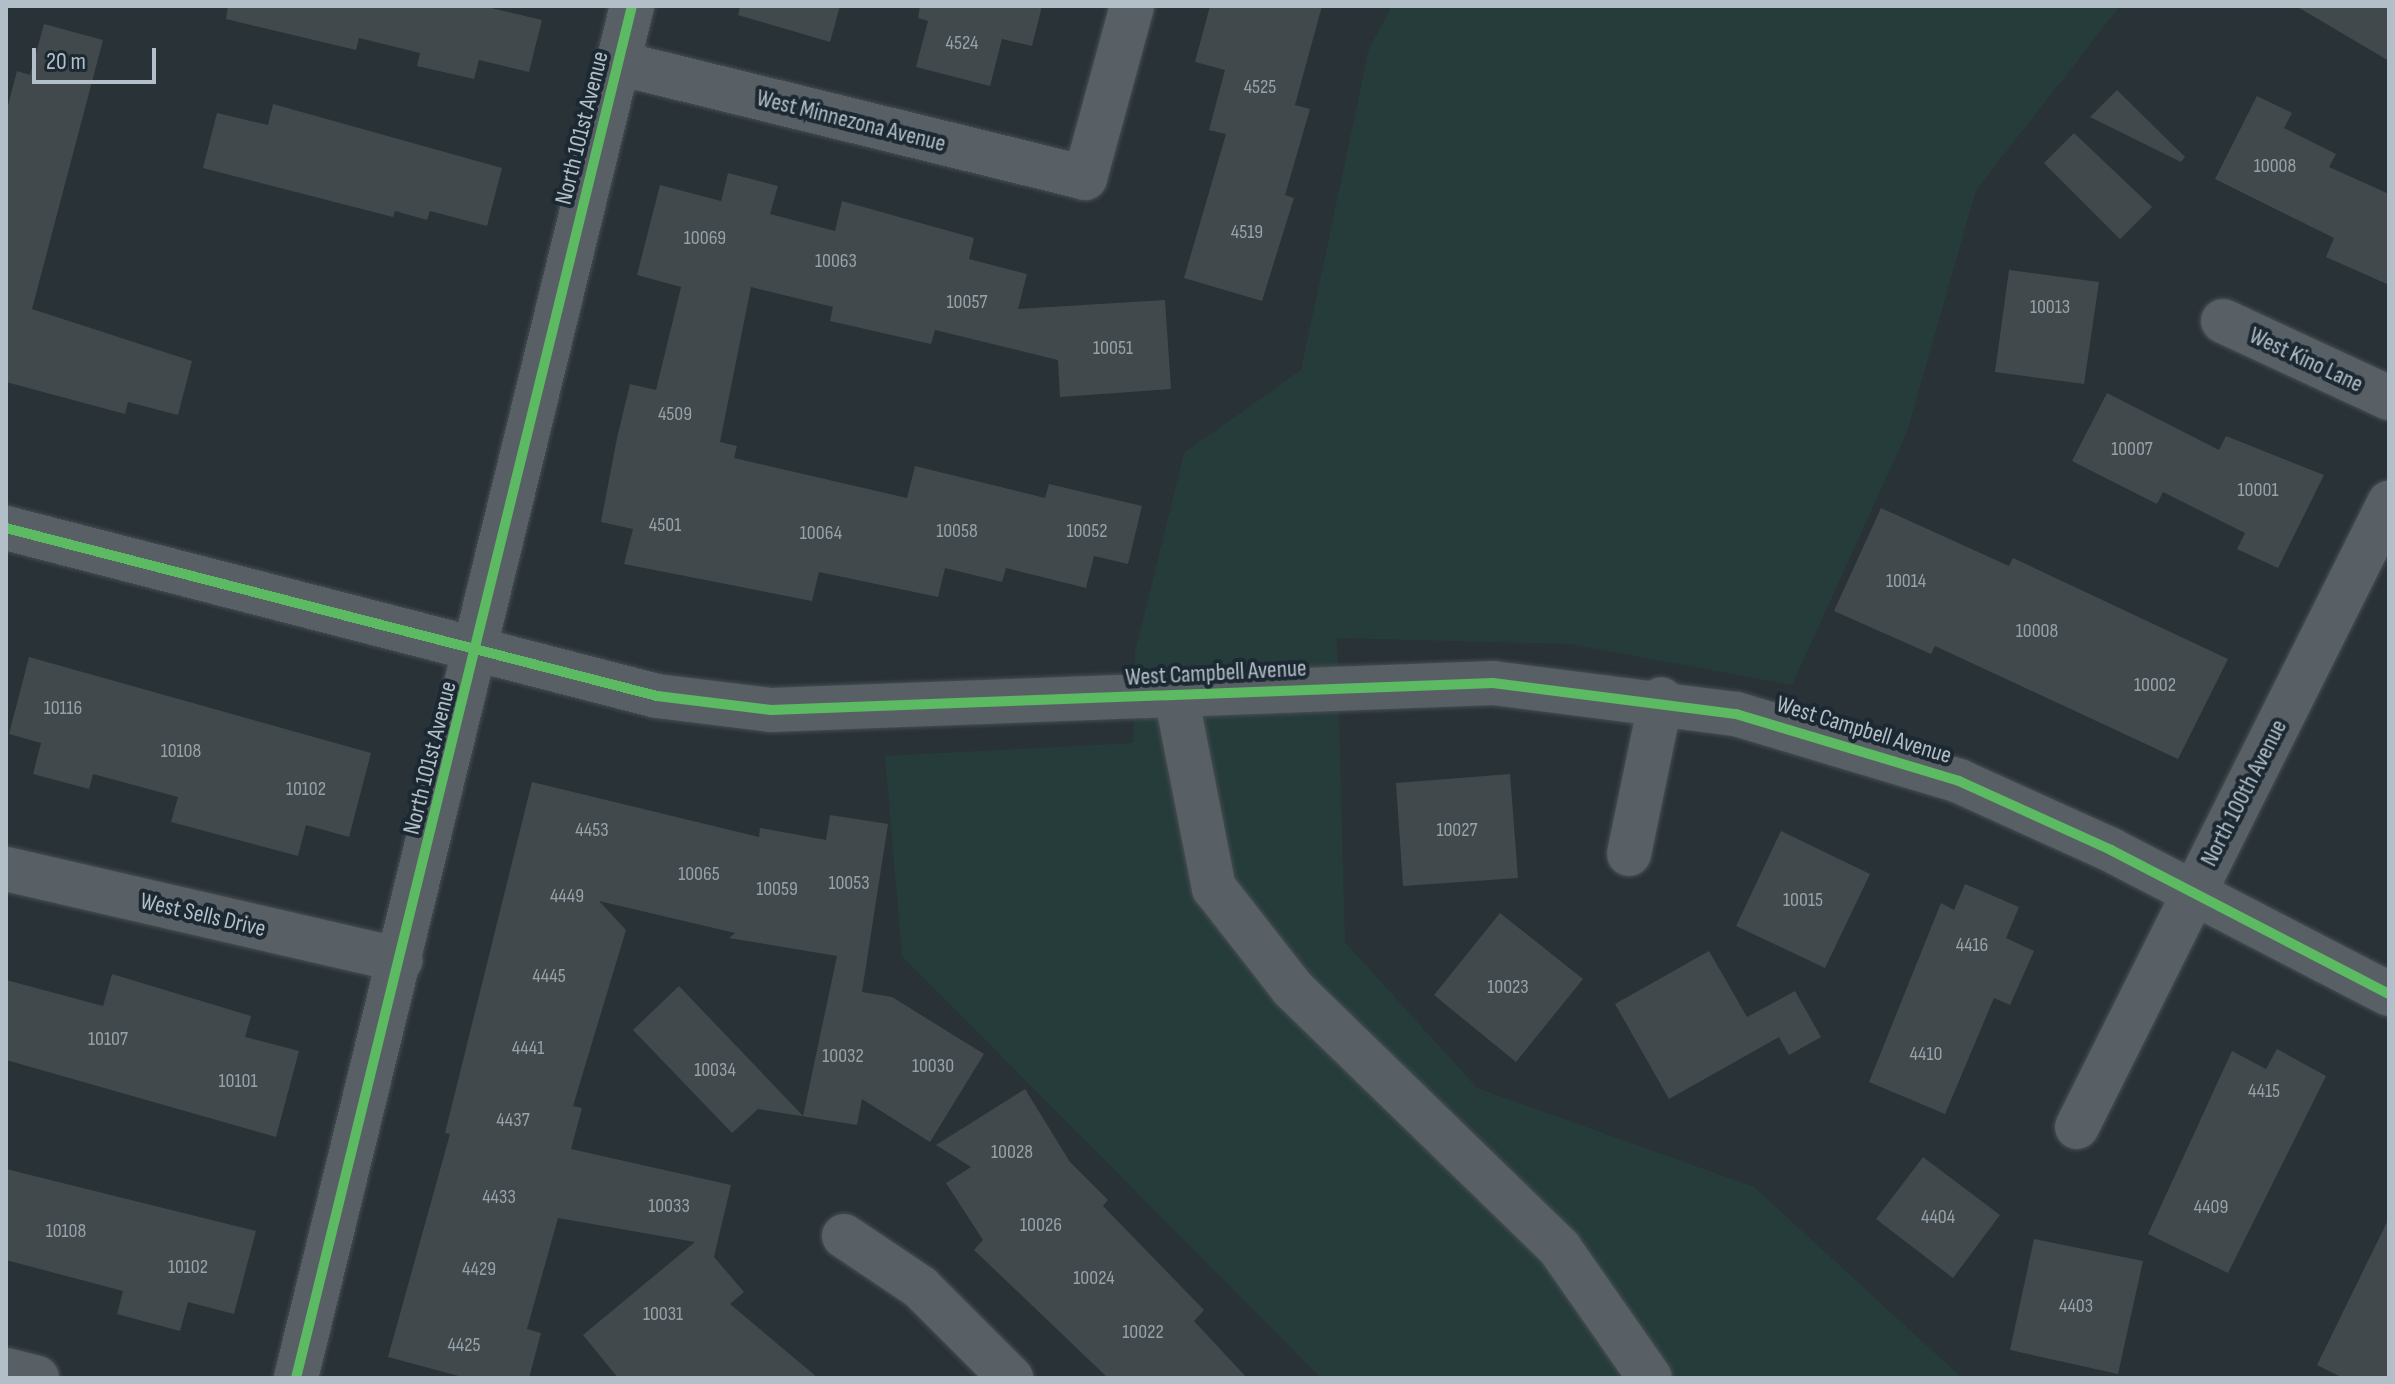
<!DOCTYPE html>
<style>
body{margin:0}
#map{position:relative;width:2395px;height:1384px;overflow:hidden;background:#293237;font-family:"Sofia Sans Condensed",sans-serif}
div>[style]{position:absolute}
.green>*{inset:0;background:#263c3b}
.building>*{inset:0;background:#41494d}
.roads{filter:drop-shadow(0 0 2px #474e52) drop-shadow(0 0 2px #474e52)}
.minor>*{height:44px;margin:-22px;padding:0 22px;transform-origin:22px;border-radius:22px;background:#596065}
.cycleway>*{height:10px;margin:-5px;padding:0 5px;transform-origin:5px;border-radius:5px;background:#5cba63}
span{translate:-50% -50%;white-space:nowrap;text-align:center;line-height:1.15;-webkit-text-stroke:8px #1c2932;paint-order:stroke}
.number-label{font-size:20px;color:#96a2a9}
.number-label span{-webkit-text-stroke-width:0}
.street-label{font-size:24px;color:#b3bfc8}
.frame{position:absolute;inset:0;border:8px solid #b3bfc8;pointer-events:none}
.scale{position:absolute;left:32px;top:48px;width:124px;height:36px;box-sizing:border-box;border:4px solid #b3bfc8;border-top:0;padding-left:10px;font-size:24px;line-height:28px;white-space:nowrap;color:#b3bfc8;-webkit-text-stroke:6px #1c2932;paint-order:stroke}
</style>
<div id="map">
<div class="green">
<div style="clip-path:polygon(1392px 6px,2120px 6px,1976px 190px,1907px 432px,1792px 685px,1569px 644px,1337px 638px,1345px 942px,1477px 1088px,1754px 1187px,1962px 1378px,1321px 1378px,902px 956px,885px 756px,1133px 743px,1135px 652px,1184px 453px,1301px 370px,1369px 49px)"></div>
</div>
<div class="building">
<div style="clip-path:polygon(228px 6px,483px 6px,542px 20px,529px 72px,479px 60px,474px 79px,417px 66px,420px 53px,359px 38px,356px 50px,226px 19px)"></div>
<div style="clip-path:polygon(740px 6px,840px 6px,830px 42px,738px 15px)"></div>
<div style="clip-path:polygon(920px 6px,1042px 6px,1032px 46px,1002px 39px,990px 86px,916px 67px,928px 21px,918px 18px)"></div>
<div style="clip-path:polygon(1210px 6px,1322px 6px,1295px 105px,1310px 109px,1285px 195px,1294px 198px,1262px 301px,1184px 278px,1226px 134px,1209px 130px,1225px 70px,1195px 62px)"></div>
<div style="clip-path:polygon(2296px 6px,2389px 6px,2389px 61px)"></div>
<div style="clip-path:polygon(44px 24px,103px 40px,32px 309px,192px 361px,178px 415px,128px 402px,125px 414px,6px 382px,6px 113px,17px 71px,30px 75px)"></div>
<div style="clip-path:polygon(2117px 90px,2185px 157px,2181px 162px,2090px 117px)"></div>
<div style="clip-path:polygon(2257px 96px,2292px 113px,2284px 128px,2336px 154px,2329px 167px,2389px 194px,2389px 285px,2326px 257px,2334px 238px,2215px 179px)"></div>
<div style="clip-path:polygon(273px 104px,502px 168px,487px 226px,430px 211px,427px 220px,395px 211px,393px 217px,203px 168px,217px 113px,268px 125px)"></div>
<div style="clip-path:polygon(2074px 133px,2152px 207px,2120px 239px,2044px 163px)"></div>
<div style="clip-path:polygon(728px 173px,778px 186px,770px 214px,835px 231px,842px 201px,974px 238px,969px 259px,1027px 274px,1018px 309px,1165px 300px,1171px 389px,1060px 397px,1058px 360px,935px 330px,931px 344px,830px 321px,833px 307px,751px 287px,720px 442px,737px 446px,734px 458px,907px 498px,915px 466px,1045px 498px,1049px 484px,1142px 506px,1128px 564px,1094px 556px,1086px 588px,1006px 568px,1002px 582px,945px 568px,938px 597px,819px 572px,812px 601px,624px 564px,633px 529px,601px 522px,617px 438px,630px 384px,656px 390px,681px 287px,637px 275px,660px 185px,721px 201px)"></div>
<div style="clip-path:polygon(2009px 270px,2099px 282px,2084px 384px,1995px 372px)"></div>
<div style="clip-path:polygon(2107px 393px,2219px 450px,2226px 436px,2324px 475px,2278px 568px,2237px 549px,2245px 533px,2163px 492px,2157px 504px,2072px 461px)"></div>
<div style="clip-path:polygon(1881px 508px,2009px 566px,2013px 558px,2228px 659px,2178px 759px,1935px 646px,1931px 654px,1834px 611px)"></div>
<div style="clip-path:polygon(29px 657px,371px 753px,349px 837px,306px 825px,298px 856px,171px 822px,178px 797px,93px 774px,89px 789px,33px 774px,41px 743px,9px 734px)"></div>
<div style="clip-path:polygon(1510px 774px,1518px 878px,1403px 886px,1396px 783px)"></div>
<div style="clip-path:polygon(532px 782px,759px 837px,760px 828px,826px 840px,830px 815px,888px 824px,862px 992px,892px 997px,984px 1054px,930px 1142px,862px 1099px,857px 1125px,758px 1109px,732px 1133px,633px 1030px,679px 986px,803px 1116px,837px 956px,729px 938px,735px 933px,599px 901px,626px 930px,573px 1106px,582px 1108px,571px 1149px,731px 1185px,714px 1257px,744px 1292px,730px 1304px,818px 1378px,618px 1378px,583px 1335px,695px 1242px,558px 1218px,527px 1329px,541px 1333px,529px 1378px,466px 1378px,388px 1357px,450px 1134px,445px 1133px)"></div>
<div style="clip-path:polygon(1781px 831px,1870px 874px,1825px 968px,1736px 926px)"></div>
<div style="clip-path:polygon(1965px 884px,2019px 907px,2006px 938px,2034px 951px,2010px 1005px,1994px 998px,1945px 1114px,1869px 1082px,1941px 903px,1954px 910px)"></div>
<div style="clip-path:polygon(1500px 913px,1583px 979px,1516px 1062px,1434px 995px)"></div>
<div style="clip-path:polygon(1709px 951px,1747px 1017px,1795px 991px,1821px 1037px,1789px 1055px,1779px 1037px,1669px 1099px,1615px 1004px)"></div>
<div style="clip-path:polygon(112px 974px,251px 1016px,245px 1037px,299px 1051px,276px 1137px,6px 1060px,6px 980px,103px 1006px)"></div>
<div style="clip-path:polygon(2277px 1049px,2326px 1076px,2228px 1273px,2148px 1234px,2232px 1051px,2266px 1069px)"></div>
<div style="clip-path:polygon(1025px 1089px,1070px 1162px,1108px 1200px,1103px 1206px,1204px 1310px,1194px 1321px,1247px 1378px,1108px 1378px,974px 1250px,983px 1240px,946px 1183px,971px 1167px,936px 1145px)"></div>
<div style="clip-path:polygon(1923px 1157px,2000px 1215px,1953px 1278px,1876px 1219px)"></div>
<div style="clip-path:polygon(6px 1169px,256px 1231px,234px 1314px,188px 1302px,180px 1331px,117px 1314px,123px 1291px,6px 1260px)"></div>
<div style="clip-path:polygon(2389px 1218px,2389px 1378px,2343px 1378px,2317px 1365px)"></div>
<div style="clip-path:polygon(2034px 1239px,2143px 1261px,2118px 1374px,2010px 1350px)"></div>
</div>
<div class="roads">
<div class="minor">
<div style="left:618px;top:63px;width:481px;rotate:13.8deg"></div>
<div style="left:1085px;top:178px;width:178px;rotate:-74.7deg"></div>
<div style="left:2223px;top:321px;width:183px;rotate:24.9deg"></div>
<div style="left:6px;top:528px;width:672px;rotate:14.47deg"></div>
<div style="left:657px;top:696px;width:115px;rotate:7deg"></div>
<div style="left:771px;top:710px;width:723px;rotate:-2.14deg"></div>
<div style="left:1493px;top:683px;width:245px;rotate:7.3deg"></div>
<div style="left:1736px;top:714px;width:233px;rotate:16.7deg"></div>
<div style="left:1959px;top:781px;width:167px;rotate:24.4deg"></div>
<div style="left:2111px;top:850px;width:313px;rotate:27.4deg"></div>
<div style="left:1176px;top:695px;width:197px;rotate:78.9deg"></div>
<div style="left:1214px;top:888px;width:127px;rotate:52deg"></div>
<div style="left:1292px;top:988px;width:374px;rotate:44.2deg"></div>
<div style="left:1560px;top:1249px;width:157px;rotate:55.1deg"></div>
<div style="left:1629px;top:854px;width:158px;rotate:-78.3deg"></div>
<div style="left:6px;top:869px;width:405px;rotate:13deg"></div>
<div style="left:2077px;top:1127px;width:698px;rotate:-63.43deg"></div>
<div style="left:844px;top:1236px;width:92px;rotate:33.9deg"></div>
<div style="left:920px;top:1287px;width:129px;rotate:45deg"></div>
<div style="left:6px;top:1370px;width:32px;rotate:14deg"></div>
<div style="left:296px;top:1378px;width:1413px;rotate:-76.24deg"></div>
</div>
</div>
<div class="cycleway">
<div style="left:6px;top:528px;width:672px;rotate:14.47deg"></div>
<div style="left:657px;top:696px;width:115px;rotate:7deg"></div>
<div style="left:771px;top:710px;width:723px;rotate:-2.14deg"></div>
<div style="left:1493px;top:683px;width:245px;rotate:7.3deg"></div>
<div style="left:1736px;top:714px;width:233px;rotate:16.7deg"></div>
<div style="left:1959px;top:781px;width:167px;rotate:24.4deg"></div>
<div style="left:2111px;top:850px;width:313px;rotate:27.4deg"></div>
<div style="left:296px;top:1378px;width:1413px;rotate:-76.24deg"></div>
</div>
<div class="number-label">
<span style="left:962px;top:43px">4524</span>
<span style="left:1260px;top:87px">4525</span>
<span style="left:2275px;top:166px">10008</span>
<span style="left:1247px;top:232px">4519</span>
<span style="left:705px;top:238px">10069</span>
<span style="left:836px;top:261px">10063</span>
<span style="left:967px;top:302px">10057</span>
<span style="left:2050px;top:307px">10013</span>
<span style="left:1113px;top:348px">10051</span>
<span style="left:675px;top:414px">4509</span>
<span style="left:2132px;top:449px">10007</span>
<span style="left:2258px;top:490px">10001</span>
<span style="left:665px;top:525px">4501</span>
<span style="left:957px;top:531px">10058</span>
<span style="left:1087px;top:531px">10052</span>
<span style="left:821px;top:533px">10064</span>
<span style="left:1906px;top:581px">10014</span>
<span style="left:2037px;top:631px">10008</span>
<span style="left:2155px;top:685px">10002</span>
<span style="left:63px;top:708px">10116</span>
<span style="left:181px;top:751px">10108</span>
<span style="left:306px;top:789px">10102</span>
<span style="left:592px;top:830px">4453</span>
<span style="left:1457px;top:830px">10027</span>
<span style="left:699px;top:874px">10065</span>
<span style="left:849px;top:883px">10053</span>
<span style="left:777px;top:889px">10059</span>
<span style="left:567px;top:896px">4449</span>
<span style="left:1803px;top:900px">10015</span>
<span style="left:1972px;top:945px">4416</span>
<span style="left:549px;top:976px">4445</span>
<span style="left:1508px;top:987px">10023</span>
<span style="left:108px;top:1039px">10107</span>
<span style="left:528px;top:1048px">4441</span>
<span style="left:1926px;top:1054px">4410</span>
<span style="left:843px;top:1056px">10032</span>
<span style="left:933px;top:1066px">10030</span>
<span style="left:715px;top:1070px">10034</span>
<span style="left:238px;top:1081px">10101</span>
<span style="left:2264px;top:1091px">4415</span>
<span style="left:513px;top:1120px">4437</span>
<span style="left:1012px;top:1152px">10028</span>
<span style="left:499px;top:1197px">4433</span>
<span style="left:669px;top:1206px">10033</span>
<span style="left:2211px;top:1207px">4409</span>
<span style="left:1938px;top:1217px">4404</span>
<span style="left:1041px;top:1225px">10026</span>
<span style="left:66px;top:1231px">10108</span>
<span style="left:188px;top:1267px">10102</span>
<span style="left:479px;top:1269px">4429</span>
<span style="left:1094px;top:1278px">10024</span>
<span style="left:2076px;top:1306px">4403</span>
<span style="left:663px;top:1314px">10031</span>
<span style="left:1143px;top:1332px">10022</span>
<span style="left:464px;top:1345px">4425</span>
</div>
<div class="street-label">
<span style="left:851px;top:121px;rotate:14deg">West Minnezona Avenue</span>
<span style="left:582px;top:128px;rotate:-76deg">North 101st Avenue</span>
<span style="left:2306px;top:360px;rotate:25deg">West Kino Lane</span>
<span style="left:1216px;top:673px;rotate:-3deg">West Campbell Avenue</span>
<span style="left:1864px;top:730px;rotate:17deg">West Campbell Avenue</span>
<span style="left:430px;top:758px;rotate:-76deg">North 101st Avenue</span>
<span style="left:2244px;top:793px;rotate:-63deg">North 100th Avenue</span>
<span style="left:203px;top:915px;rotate:13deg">West Sells Drive</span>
</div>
<div class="frame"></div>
<div class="scale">20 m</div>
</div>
